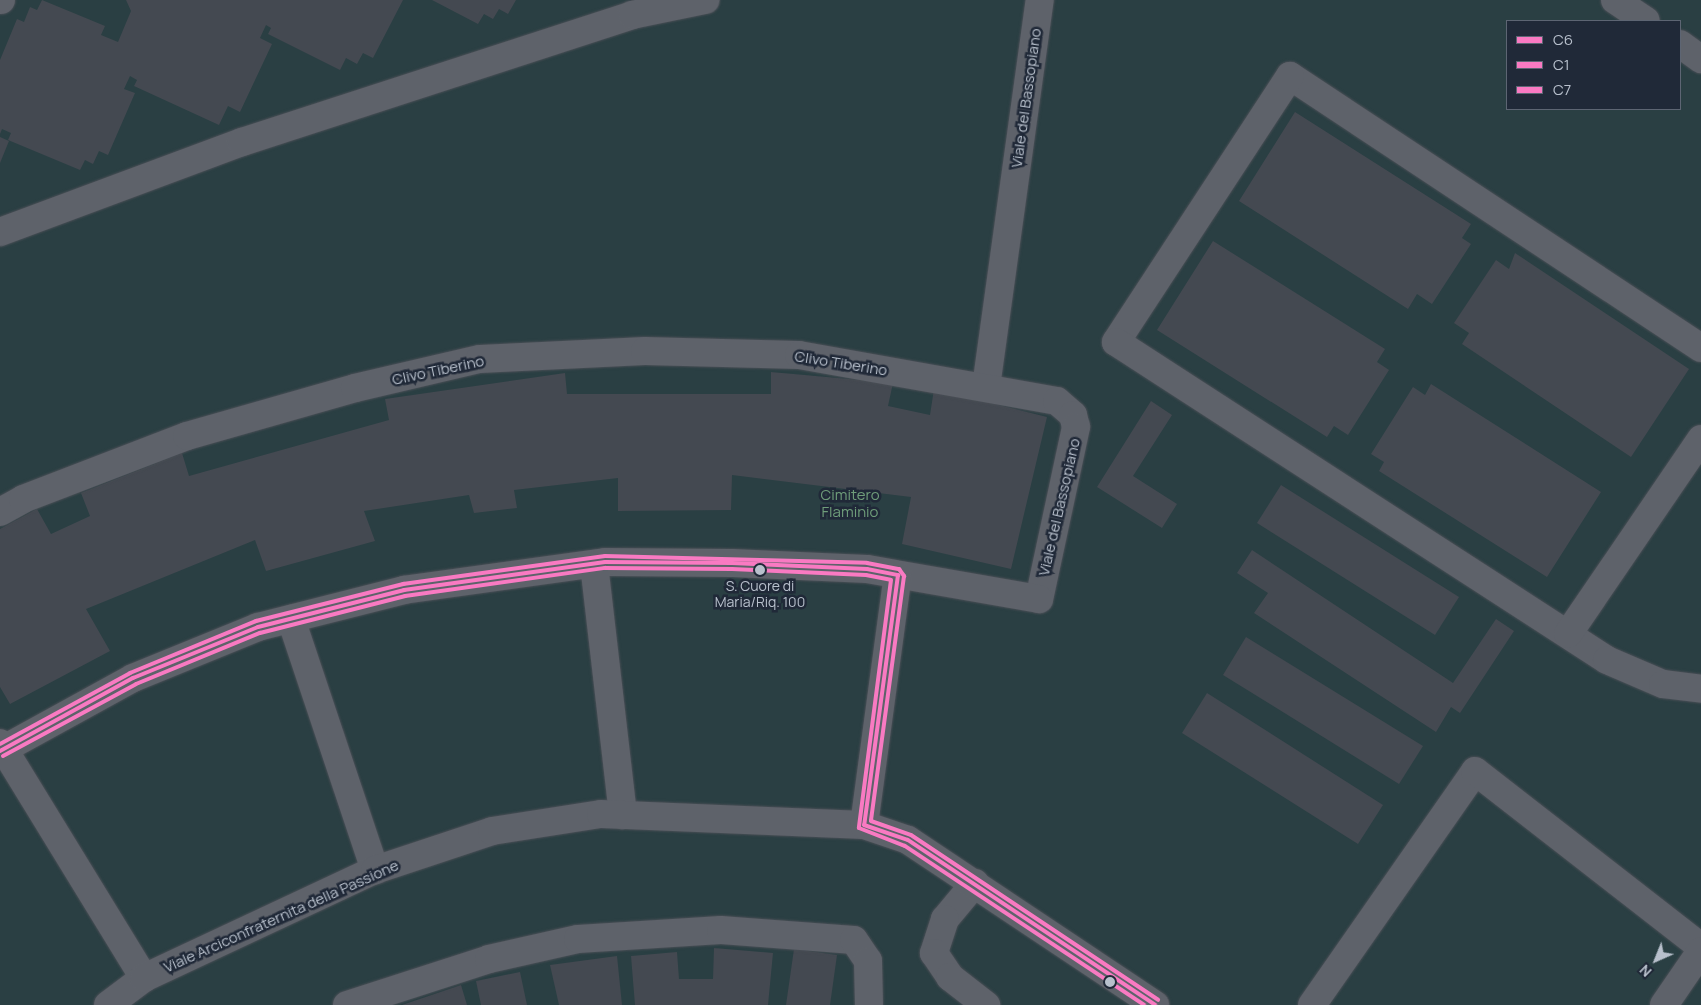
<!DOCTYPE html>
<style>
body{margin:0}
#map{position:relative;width:1701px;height:1005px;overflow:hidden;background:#2d333d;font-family:Manrope,sans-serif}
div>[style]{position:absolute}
.green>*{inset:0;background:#2a3f43}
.building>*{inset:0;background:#444951}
.roads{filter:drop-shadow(0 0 1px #494e55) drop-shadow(0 0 1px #494e55)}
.minor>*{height:28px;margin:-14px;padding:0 14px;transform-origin:14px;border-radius:14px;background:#5e626a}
.bus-1>*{height:4px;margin:-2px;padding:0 2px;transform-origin:2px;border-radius:2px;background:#f97ac2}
.bus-2>*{height:4px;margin:-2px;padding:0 2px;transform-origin:2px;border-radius:2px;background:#f97ac2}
.bus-3>*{height:4px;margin:-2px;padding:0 2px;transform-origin:2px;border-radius:2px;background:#f97ac2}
.dots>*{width:14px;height:14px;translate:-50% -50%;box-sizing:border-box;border:2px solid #202938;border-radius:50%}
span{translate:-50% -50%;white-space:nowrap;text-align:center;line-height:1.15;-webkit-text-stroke:5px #202938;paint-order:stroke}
.bus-label{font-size:14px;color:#b8c0cc}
.street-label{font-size:15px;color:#b8c0cc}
.park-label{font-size:15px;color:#6f9d7a}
.legend{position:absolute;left:1506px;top:20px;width:175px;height:90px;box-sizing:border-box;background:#202938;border:1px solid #5d6573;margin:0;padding:6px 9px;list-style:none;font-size:15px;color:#b8c0cc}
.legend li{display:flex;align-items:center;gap:10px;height:25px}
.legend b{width:25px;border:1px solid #5d6573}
.north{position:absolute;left:1631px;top:935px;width:50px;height:50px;-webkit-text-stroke:4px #202938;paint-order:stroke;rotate:224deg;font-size:14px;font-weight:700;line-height:20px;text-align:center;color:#b8c0cc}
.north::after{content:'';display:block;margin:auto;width:18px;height:22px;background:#b8c0cc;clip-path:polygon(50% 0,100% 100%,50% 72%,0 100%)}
</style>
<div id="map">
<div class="green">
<div style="clip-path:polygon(evenodd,0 0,1701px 0,1701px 1005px,0 1005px,0 0,1507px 21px,1680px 21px,1680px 109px,1507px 109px,1507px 21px)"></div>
</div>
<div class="building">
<div style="clip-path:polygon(42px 0,105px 26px,101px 35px,118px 42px,131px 11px,126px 0,403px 0,373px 58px,363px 53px,357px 64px,346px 58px,340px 70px,268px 34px,271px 28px,266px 25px,260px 38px,272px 44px,240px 112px,228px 106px,219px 125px,134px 86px,137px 80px,130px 76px,124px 89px,135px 93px,108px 155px,99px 151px,93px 164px,85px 160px,80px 170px,8px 140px,11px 133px,2px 129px,0 134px,0 60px,17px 19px,24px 22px,30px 7px,37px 10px)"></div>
<div style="clip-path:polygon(432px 0,516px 0,508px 14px,499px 9px,493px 19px,484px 14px,478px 24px)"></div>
<div style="clip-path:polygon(1295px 112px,1471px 224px,1462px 238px,1471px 244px,1432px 304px,1417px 294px,1408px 309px,1239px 201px)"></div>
<div style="clip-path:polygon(0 137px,9px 141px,0 163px)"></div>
<div style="clip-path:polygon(1213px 241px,1385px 349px,1377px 362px,1389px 370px,1348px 435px,1334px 426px,1327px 437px,1157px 330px)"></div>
<div style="clip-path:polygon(1515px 253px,1689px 369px,1631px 457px,1462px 344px,1469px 333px,1454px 323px,1496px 260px,1509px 269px)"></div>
<div style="clip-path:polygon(771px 372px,893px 383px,888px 406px,930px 415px,934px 389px,1047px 417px,1011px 569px,902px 544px,911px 497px,732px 475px,731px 510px,618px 511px,618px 478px,514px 490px,517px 508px,474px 513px,469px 495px,364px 511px,375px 541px,266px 571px,255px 540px,86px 609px,110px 651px,10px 704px,0 687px,0 529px,37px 509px,51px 534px,90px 516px,81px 493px,182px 453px,189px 476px,389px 420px,385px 399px,565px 373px,567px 394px,771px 394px)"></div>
<div style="clip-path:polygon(1431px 384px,1601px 492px,1547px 577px,1379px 471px,1384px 462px,1371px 454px,1413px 387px,1425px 395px)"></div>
<div style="clip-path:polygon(1151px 401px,1172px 415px,1133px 476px,1177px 504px,1162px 528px,1097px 487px)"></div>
<div style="clip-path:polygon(1281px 485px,1459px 597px,1435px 635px,1257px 523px)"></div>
<div style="clip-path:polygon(1252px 550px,1453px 683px,1496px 619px,1514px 631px,1460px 713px,1451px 707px,1436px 732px,1254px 613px,1268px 593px,1237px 573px)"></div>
<div style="clip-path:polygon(1246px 637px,1423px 746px,1399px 784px,1223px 675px)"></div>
<div style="clip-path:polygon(1207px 693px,1383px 805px,1358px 844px,1182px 733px)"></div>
<div style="clip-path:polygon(714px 948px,773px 953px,768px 1005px,635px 1005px,631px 956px,677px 952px,679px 979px,713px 979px)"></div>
<div style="clip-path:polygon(794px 949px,837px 955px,830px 1005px,786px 1005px)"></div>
<div style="clip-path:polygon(617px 956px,622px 1005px,559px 1005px,550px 965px)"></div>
<div style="clip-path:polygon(520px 972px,527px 1005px,481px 1005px,476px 981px)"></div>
<div style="clip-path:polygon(461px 985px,467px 1005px,402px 1005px)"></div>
</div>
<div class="roads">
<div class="minor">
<div style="left:0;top:0;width:1px"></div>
<div style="left:1615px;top:0;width:37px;rotate:34deg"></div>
<div style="left:1680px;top:44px;width:26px;rotate:36deg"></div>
<div style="left:0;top:232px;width:258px;rotate:-20.4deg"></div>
<div style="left:242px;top:142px;width:410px;rotate:-18deg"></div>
<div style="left:632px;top:15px;width:75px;rotate:-11.6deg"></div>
<div style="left:1701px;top:348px;width:493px;rotate:-146.5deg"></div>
<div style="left:1290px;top:76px;width:318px;rotate:123.2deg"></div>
<div style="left:1116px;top:342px;width:585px;rotate:32.93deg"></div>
<div style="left:1607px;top:660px;width:61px;rotate:23.2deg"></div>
<div style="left:1663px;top:684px;width:38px;rotate:7deg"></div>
<div style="left:986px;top:387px;width:391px;rotate:-82.1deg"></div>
<div style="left:0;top:512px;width:26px;rotate:-29deg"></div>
<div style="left:23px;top:499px;width:176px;rotate:-21deg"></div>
<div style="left:187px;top:436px;width:175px;rotate:-15.9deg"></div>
<div style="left:355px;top:388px;width:128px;rotate:-13.1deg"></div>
<div style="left:480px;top:359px;width:165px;rotate:-2.8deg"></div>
<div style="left:645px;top:351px;width:154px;rotate:1.5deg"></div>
<div style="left:799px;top:355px;width:262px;rotate:10.1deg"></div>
<div style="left:1057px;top:401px;width:21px;rotate:41deg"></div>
<div style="left:1073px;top:415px;width:12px;rotate:76deg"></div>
<div style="left:1076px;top:427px;width:176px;rotate:102.1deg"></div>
<div style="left:1039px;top:599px;width:175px;rotate:-170.1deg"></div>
<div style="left:867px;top:569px;width:135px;rotate:-177.5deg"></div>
<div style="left:732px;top:563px;width:127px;rotate:-179.5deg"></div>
<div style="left:605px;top:562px;width:203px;rotate:172.1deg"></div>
<div style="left:404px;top:590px;width:151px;rotate:165.8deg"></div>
<div style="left:258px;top:627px;width:135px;rotate:157.8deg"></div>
<div style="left:133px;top:678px;width:152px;rotate:151.2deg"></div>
<div style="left:594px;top:564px;width:253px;rotate:83.4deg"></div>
<div style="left:291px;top:619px;width:265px;rotate:71.5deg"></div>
<div style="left:1568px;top:634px;width:236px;rotate:-55.7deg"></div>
<div style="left:0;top:743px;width:276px;rotate:58.5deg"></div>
<div style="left:864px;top:825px;width:252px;rotate:-82.3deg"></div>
<div style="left:975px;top:883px;width:47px;rotate:129.8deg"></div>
<div style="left:945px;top:919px;width:36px;rotate:108deg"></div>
<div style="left:934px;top:953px;width:29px;rotate:56deg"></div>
<div style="left:950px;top:977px;width:46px;rotate:37.9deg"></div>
<div style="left:108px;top:1005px;width:45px;rotate:-36.9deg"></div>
<div style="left:144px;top:978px;width:255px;rotate:-25.1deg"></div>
<div style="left:375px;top:870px;width:123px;rotate:-18.4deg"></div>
<div style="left:492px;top:831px;width:110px;rotate:-8.9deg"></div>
<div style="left:601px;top:814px;width:263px;rotate:2.4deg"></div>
<div style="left:864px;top:825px;width:46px;rotate:18.8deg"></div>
<div style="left:908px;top:840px;width:297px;rotate:33.7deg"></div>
<div style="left:347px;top:1005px;width:149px;rotate:-17.9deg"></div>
<div style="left:489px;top:959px;width:91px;rotate:-12.7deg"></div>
<div style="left:578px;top:939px;width:143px;rotate:-3.6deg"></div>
<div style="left:721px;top:930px;width:133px;rotate:4.3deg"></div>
<div style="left:854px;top:940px;width:25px;rotate:56deg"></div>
<div style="left:868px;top:961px;width:44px;rotate:88.7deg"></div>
<div style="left:1312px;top:1005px;width:285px;rotate:-55.1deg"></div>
<div style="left:1475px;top:771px;width:286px;rotate:37.9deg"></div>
<div style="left:1664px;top:1005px;width:65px;rotate:-55.6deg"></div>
</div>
</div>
<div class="bus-1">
<div style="left:0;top:751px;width:152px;rotate:-28.8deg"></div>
<div style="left:133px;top:678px;width:135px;rotate:-22.2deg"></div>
<div style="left:258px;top:627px;width:151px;rotate:-14.2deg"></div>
<div style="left:404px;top:590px;width:203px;rotate:-7.9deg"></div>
<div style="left:605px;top:562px;width:127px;rotate:0.5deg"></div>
<div style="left:732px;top:563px;width:135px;rotate:2.5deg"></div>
<div style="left:867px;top:569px;width:32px;rotate:11deg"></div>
<div style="left:898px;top:575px;width:252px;rotate:97.7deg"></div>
<div style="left:864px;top:825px;width:46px;rotate:18.8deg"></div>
<div style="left:908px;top:840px;width:297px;rotate:33.7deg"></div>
</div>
<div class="bus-2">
<div style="left:3px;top:756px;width:151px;rotate:-28.4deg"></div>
<div style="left:136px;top:684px;width:134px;rotate:-22.4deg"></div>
<div style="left:260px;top:633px;width:150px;rotate:-14.3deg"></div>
<div style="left:405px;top:596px;width:202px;rotate:-8deg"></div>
<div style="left:605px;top:568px;width:127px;rotate:0.5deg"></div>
<div style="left:732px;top:569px;width:134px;rotate:2.6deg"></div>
<div style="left:866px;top:575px;width:25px;rotate:11deg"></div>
<div style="left:891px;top:580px;width:250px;rotate:97.4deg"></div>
<div style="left:859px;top:828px;width:49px;rotate:21.4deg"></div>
<div style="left:905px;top:846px;width:287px;rotate:33.6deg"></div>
</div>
<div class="bus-3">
<div style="left:0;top:744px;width:148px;rotate:-28.6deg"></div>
<div style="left:130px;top:673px;width:136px;rotate:-22.4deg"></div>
<div style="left:256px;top:621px;width:152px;rotate:-14.1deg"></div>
<div style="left:403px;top:584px;width:204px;rotate:-7.9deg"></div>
<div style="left:605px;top:556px;width:262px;rotate:1.5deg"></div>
<div style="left:867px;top:563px;width:33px;rotate:11deg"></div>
<div style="left:899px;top:569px;width:9px;rotate:54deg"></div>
<div style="left:904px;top:576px;width:247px;rotate:97.7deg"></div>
<div style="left:871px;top:821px;width:42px;rotate:19.3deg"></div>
<div style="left:911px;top:835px;width:297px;rotate:33.7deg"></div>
</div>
<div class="dots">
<div style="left:760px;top:570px;background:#b8c0cc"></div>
<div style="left:1110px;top:982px;background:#b8c0cc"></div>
</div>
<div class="bus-label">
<span style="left:760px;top:594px">S. Cuore di<br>Maria/Riq. 100</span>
</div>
<div class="street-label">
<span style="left:1026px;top:98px;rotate:-82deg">Viale del Bassopiano</span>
<span style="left:841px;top:363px;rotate:9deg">Clivo Tiberino</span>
<span style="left:438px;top:370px;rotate:-12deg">Clivo Tiberino</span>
<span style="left:1059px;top:507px;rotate:-77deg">Viale del Bassopiano</span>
<span style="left:281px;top:916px;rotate:-24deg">Viale Arciconfraternita della Passione</span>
</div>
<div class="park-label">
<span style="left:850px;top:503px">Cimitero<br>Flaminio</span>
</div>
<ul class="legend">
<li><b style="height:6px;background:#f97ac2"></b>C6</li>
<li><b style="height:6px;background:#f97ac2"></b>C1</li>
<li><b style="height:6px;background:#f97ac2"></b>C7</li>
</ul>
<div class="north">N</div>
</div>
